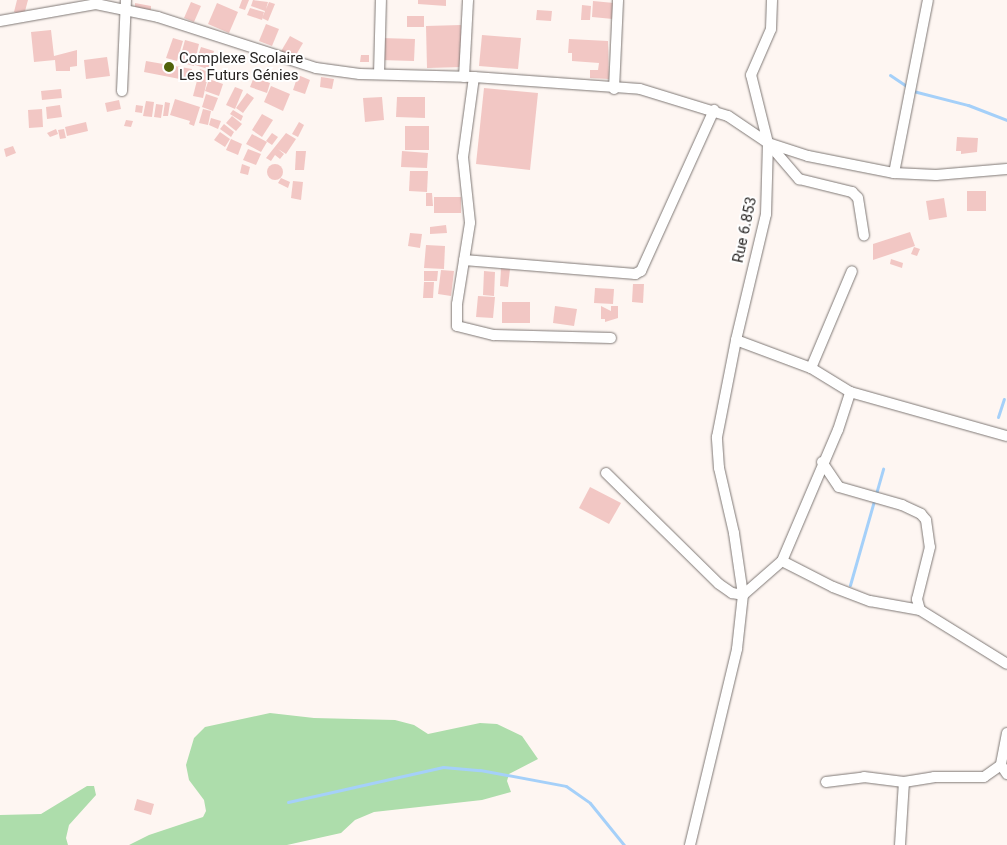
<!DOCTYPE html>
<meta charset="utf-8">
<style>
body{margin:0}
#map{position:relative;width:1007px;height:845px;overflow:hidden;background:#fef6f2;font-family:Roboto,sans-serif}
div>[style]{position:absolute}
.green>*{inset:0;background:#adddab}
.stream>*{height:3px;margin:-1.5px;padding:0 1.5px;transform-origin:1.5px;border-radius:1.5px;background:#a5d0f9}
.building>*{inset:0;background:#f2c7c4}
.round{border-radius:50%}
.roads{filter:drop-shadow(0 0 1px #7f7875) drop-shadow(0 0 1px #7f7875)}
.street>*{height:10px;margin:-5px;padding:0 5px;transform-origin:5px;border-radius:5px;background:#fff}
.dots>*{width:14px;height:14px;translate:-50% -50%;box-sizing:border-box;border:2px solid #fff;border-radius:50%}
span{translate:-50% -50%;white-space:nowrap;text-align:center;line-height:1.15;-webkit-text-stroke:4px #fff;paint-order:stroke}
.poi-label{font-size:15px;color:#282523}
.left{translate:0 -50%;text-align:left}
.street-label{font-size:15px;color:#282523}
</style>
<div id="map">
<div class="green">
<div style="clip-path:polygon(270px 713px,314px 718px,395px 720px,414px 725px,428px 734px,480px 723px,497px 724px,522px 736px,538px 759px,509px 774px,507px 781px,511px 792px,482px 800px,374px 812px,355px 820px,341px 833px,287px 845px,129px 845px,149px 835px,203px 817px,206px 811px,204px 800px,189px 780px,186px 765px,194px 738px,205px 727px)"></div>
<div style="clip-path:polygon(87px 786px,94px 786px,96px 795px,69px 825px,66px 838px,68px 845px,0 845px,0 815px,41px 814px)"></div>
</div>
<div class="stream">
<div style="left:890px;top:75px;width:22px;rotate:34deg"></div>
<div style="left:913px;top:91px;width:57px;rotate:14.3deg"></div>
<div style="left:968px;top:105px;width:42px;rotate:21deg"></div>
<div style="left:998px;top:417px;width:19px;rotate:-72deg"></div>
<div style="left:850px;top:585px;width:121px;rotate:-74.1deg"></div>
<div style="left:288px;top:802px;width:159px;rotate:-12.7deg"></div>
<div style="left:443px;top:767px;width:37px;rotate:5deg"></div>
<div style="left:480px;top:770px;width:87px;rotate:10.5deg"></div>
<div style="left:566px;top:786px;width:29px;rotate:35deg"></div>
<div style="left:590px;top:803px;width:54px;rotate:51deg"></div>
</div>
<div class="building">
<div style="clip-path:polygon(17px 0,28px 0,24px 15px,14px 12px)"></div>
<div style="clip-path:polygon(242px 0,249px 0,245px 10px,239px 8px)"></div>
<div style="clip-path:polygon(253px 0,268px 2px,266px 9px,269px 2px,275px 4px,268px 21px,262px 18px,265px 11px,251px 6px)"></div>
<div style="clip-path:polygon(418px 0,446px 0,446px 6px,418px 4px)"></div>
<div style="clip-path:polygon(593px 1px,614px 3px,613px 19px,592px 17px)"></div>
<div style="clip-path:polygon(191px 2px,201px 6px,194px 22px,184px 18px)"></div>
<div style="clip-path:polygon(135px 3px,151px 6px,151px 11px,135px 8px)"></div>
<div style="clip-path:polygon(217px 3px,238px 12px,229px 33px,208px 24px)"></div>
<div style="clip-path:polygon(582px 5px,591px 6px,590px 20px,581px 20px)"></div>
<div style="clip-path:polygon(250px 8px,264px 12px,262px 20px,247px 15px)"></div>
<div style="clip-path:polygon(537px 10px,552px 11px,551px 21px,536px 20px)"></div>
<div style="clip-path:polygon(407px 16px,424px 16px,424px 27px,407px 27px)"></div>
<div style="clip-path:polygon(266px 24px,279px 29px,272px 46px,259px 41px)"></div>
<div style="clip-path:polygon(461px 25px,462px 67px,427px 68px,426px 26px)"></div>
<div style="clip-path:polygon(51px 30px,54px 56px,77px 50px,77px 66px,70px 67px,70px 71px,56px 71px,55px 60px,34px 62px,31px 32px)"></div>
<div style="clip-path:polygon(482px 35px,521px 38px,518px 69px,479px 66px)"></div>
<div style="clip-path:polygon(290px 36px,303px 43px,293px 60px,280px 53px)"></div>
<div style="clip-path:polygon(173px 38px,183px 41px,177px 61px,166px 58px)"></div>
<div style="clip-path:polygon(381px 38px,415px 39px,414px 61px,380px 60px)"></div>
<div style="clip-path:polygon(569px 39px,608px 41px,609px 79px,590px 78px,590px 70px,598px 70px,599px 63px,572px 61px,572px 53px,568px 53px)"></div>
<div style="clip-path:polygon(185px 40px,199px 44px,194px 66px,179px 62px)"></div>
<div style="clip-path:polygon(201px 47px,214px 51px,208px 69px,195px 65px)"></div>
<div style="clip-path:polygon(361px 55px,369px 55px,369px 62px,360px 62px)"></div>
<div style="clip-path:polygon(107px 57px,110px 76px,86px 79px,84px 60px)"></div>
<div style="clip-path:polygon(146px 61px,192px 69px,190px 81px,144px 72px)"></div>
<div style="clip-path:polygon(200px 69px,209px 72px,203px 98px,193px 96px)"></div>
<div style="clip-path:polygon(298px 75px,310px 80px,305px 94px,293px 90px)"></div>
<div style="clip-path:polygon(254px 77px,270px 83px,267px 93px,250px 87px)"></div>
<div style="clip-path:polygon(321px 77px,334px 79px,332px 89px,320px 87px)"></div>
<div style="clip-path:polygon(209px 79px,223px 84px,219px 96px,205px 91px)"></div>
<div style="clip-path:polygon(271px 86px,290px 94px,283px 111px,264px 102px)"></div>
<div style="clip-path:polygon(235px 87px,243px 90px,235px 109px,226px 105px)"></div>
<div style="clip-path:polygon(484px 88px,538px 93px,530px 170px,476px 164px)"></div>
<div style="clip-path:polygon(61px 89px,62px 98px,42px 100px,41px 91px)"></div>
<div style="clip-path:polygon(247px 93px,254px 98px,243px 113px,236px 108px)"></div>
<div style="clip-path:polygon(206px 94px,218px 98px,213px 111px,202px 107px)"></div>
<div style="clip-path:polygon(382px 97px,384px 120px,365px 122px,363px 98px)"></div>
<div style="clip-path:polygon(397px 97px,425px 97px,425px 118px,396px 117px)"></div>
<div style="clip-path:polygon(175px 99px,200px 107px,194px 126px,189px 124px,190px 121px,170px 115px)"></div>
<div style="clip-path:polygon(119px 100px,121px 109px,107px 112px,105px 103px)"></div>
<div style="clip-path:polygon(146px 101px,154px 102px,152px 117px,143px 116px)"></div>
<div style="clip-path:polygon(165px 102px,170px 103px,168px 116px,163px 116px)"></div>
<div style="clip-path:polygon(156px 104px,163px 105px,161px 118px,154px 117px)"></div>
<div style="clip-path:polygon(60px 105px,62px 117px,47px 119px,46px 107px)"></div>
<div style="clip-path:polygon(136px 105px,143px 106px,142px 113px,135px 112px)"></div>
<div style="clip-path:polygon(42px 109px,43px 127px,29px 128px,28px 110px)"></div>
<div style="clip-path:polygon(203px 109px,211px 111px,208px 125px,199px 123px)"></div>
<div style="clip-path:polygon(233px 110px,243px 116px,241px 121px,230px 114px)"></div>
<div style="clip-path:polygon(262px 114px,273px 120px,262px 137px,252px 130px)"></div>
<div style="clip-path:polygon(232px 116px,242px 124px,236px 131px,226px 123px)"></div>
<div style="clip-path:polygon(211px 118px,221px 121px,218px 129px,209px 125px)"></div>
<div style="clip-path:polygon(126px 120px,133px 121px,131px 127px,124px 126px)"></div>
<div style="clip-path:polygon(86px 122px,88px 131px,67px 136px,65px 127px)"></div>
<div style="clip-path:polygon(299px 122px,304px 125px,298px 137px,292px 134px)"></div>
<div style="clip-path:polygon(224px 124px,234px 132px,231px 137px,220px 129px)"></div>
<div style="clip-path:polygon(405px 126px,429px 126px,429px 150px,405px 150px)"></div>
<div style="clip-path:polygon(56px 129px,58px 134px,50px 137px,47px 133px)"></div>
<div style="clip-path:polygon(64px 129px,66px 138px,60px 139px,58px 130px)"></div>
<div style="clip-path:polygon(220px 132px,230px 139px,225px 147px,214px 140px)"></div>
<div style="clip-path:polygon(272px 133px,278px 137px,272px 145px,266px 141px)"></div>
<div style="clip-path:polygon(286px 133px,296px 139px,286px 154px,278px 149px,284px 154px,280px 159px,275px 155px,271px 161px,266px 158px)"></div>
<div style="clip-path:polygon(252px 134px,267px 142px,261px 152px,246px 144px)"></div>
<div style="clip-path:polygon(957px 137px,978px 138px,977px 152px,961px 154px,961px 151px,956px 151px)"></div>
<div style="clip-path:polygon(231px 139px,242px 144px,238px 155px,226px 150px)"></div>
<div style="clip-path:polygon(13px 146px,16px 153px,6px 157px,4px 149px)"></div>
<div style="clip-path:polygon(248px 149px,261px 154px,256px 165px,243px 160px)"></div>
<div style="clip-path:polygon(296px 151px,306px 151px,304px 170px,295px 170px)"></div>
<div style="clip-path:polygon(402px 151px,428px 153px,427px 168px,401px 167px)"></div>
<div style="clip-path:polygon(242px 164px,250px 167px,248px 175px,240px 173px)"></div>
<div class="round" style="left:267px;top:164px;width:16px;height:16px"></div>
<div style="clip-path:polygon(410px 171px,428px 171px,427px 192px,409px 191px)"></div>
<div style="clip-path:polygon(281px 178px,290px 182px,288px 188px,278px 183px)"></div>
<div style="clip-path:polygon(293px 181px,303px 182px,301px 200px,291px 198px)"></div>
<div style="clip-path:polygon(967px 191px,986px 191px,986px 211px,967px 211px)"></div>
<div style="clip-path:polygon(426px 193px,432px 193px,433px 206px,426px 206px)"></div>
<div style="clip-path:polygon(434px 197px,461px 197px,461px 213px,434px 213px)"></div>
<div style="clip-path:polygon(944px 198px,947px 217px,929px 220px,926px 201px)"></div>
<div style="clip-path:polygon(446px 225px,447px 233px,430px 234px,430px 227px)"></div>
<div style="clip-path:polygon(910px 232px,915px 246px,873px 260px,873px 244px)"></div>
<div style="clip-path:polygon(410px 233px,422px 234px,420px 248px,408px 246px)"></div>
<div style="clip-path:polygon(426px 245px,445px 246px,444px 269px,424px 268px)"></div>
<div style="clip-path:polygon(914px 247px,920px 249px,917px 256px,911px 254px)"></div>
<div style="clip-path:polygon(891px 259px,903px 263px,902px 268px,890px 264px)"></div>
<div style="clip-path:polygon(501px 268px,510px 269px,508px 287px,500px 286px)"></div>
<div style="clip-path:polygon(441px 270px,454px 271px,451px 296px,438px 294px)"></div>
<div style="clip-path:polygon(424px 271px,438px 271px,437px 281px,424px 281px)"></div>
<div style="clip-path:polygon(484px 271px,495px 272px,494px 296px,483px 295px)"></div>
<div style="clip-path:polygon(424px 282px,434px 282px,433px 298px,423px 298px)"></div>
<div style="clip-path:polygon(633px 284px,644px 284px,643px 303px,632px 302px)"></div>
<div style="clip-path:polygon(595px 288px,614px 289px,613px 304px,594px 303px)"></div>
<div style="clip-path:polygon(478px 296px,495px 297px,493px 318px,476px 317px)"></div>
<div style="clip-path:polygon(502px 302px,530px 302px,530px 323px,502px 323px)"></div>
<div style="clip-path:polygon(555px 306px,577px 309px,574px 326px,553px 323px)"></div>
<div style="clip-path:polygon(601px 306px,611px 311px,611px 306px,618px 306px,618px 318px,605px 322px,605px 319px,601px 319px)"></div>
<div style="clip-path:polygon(590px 487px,621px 503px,609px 524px,579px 508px)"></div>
<div style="clip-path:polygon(137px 799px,154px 804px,151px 815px,134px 810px)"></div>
</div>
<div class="roads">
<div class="street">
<div style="left:0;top:21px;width:97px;rotate:-10deg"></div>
<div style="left:96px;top:4px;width:63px;rotate:11.8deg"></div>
<div style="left:158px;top:17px;width:166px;rotate:17.9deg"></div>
<div style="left:316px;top:68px;width:44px;rotate:7.8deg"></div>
<div style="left:360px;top:74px;width:114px;rotate:1.5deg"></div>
<div style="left:474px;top:77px;width:166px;rotate:4.1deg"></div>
<div style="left:640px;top:89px;width:92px;rotate:17.1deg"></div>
<div style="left:728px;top:116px;width:48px;rotate:34deg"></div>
<div style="left:768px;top:143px;width:48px;rotate:49.3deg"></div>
<div style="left:799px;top:179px;width:55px;rotate:13.8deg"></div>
<div style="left:852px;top:192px;width:8px;rotate:45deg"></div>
<div style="left:858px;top:198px;width:38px;rotate:81deg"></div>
<div style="left:379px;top:74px;width:74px;rotate:-88.5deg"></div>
<div style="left:464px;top:77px;width:77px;rotate:-87deg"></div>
<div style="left:474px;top:77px;width:81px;rotate:97.8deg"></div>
<div style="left:463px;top:157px;width:66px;rotate:83.9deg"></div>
<div style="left:470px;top:223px;width:82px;rotate:99.1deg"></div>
<div style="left:457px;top:304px;width:22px;rotate:90deg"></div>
<div style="left:457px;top:326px;width:38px;rotate:14deg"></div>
<div style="left:494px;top:335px;width:117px;rotate:1.5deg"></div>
<div style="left:614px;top:89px;width:89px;rotate:-87.4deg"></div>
<div style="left:122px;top:91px;width:91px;rotate:-87.5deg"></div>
<div style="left:768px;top:143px;width:42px;rotate:18deg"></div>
<div style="left:808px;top:156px;width:88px;rotate:11.2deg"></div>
<div style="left:894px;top:173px;width:42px;rotate:2.7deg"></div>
<div style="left:936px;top:175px;width:71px;rotate:-4.8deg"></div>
<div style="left:894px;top:173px;width:176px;rotate:-78.9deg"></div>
<div style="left:464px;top:260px;width:172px;rotate:4.7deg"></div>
<div style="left:635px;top:274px;width:7px;rotate:-27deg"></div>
<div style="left:641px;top:271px;width:177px;rotate:-65.6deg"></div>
<div style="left:736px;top:340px;width:80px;rotate:20.5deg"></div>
<div style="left:811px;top:368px;width:46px;rotate:31.6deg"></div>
<div style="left:850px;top:392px;width:163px;rotate:15.7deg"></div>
<div style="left:811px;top:368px;width:105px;rotate:-67.1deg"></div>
<div style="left:822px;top:462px;width:30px;rotate:56deg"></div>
<div style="left:839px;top:487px;width:66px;rotate:15.9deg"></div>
<div style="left:902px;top:505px;width:21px;rotate:25deg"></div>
<div style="left:921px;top:514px;width:8px;rotate:50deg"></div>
<div style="left:926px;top:520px;width:27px;rotate:82deg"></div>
<div style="left:930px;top:547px;width:54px;rotate:104deg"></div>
<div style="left:917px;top:599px;width:11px;rotate:75deg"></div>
<div style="left:606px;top:473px;width:158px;rotate:44.5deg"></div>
<div style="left:719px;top:584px;width:16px;rotate:35deg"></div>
<div style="left:732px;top:593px;width:11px;rotate:10deg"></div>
<div style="left:743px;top:595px;width:52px;rotate:-41.1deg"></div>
<div style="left:782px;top:561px;width:142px;rotate:-66.9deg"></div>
<div style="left:838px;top:430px;width:40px;rotate:-72deg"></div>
<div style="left:782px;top:561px;width:57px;rotate:27deg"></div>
<div style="left:833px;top:587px;width:40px;rotate:21deg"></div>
<div style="left:870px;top:601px;width:51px;rotate:10.2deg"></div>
<div style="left:920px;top:610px;width:102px;rotate:31.8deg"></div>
<div style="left:1007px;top:733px;width:33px;rotate:101deg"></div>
<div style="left:1001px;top:765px;width:11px;rotate:56deg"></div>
<div style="left:826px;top:782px;width:38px;rotate:-7deg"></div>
<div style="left:864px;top:777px;width:40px;rotate:7.1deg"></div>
<div style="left:904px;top:782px;width:30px;rotate:-9deg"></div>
<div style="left:934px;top:777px;width:50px"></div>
<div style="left:984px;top:777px;width:21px;rotate:-35deg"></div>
<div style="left:690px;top:845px;width:202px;rotate:-76.5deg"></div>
<div style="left:737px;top:649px;width:54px;rotate:-83.7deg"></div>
<div style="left:743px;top:595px;width:63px;rotate:-98.3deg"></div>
<div style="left:734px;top:533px;width:67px;rotate:-103deg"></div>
<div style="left:719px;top:468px;width:31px;rotate:-94deg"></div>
<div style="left:717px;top:437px;width:99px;rotate:-78.9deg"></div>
<div style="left:736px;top:340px;width:130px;rotate:-76.6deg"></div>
<div style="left:766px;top:214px;width:71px;rotate:-88.4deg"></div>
<div style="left:768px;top:143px;width:70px;rotate:-104deg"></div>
<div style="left:751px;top:75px;width:50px;rotate:-66.5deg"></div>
<div style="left:771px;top:29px;width:29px;rotate:-88deg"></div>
<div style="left:900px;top:845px;width:63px;rotate:-86.4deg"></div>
</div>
</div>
<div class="dots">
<div style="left:169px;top:67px;background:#50620a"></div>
</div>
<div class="poi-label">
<span class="left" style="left:179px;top:67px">Complexe Scolaire<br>Les Futurs Génies</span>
</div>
<div class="street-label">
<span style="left:745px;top:230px;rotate:-78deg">Rue 6.853</span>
</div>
</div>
